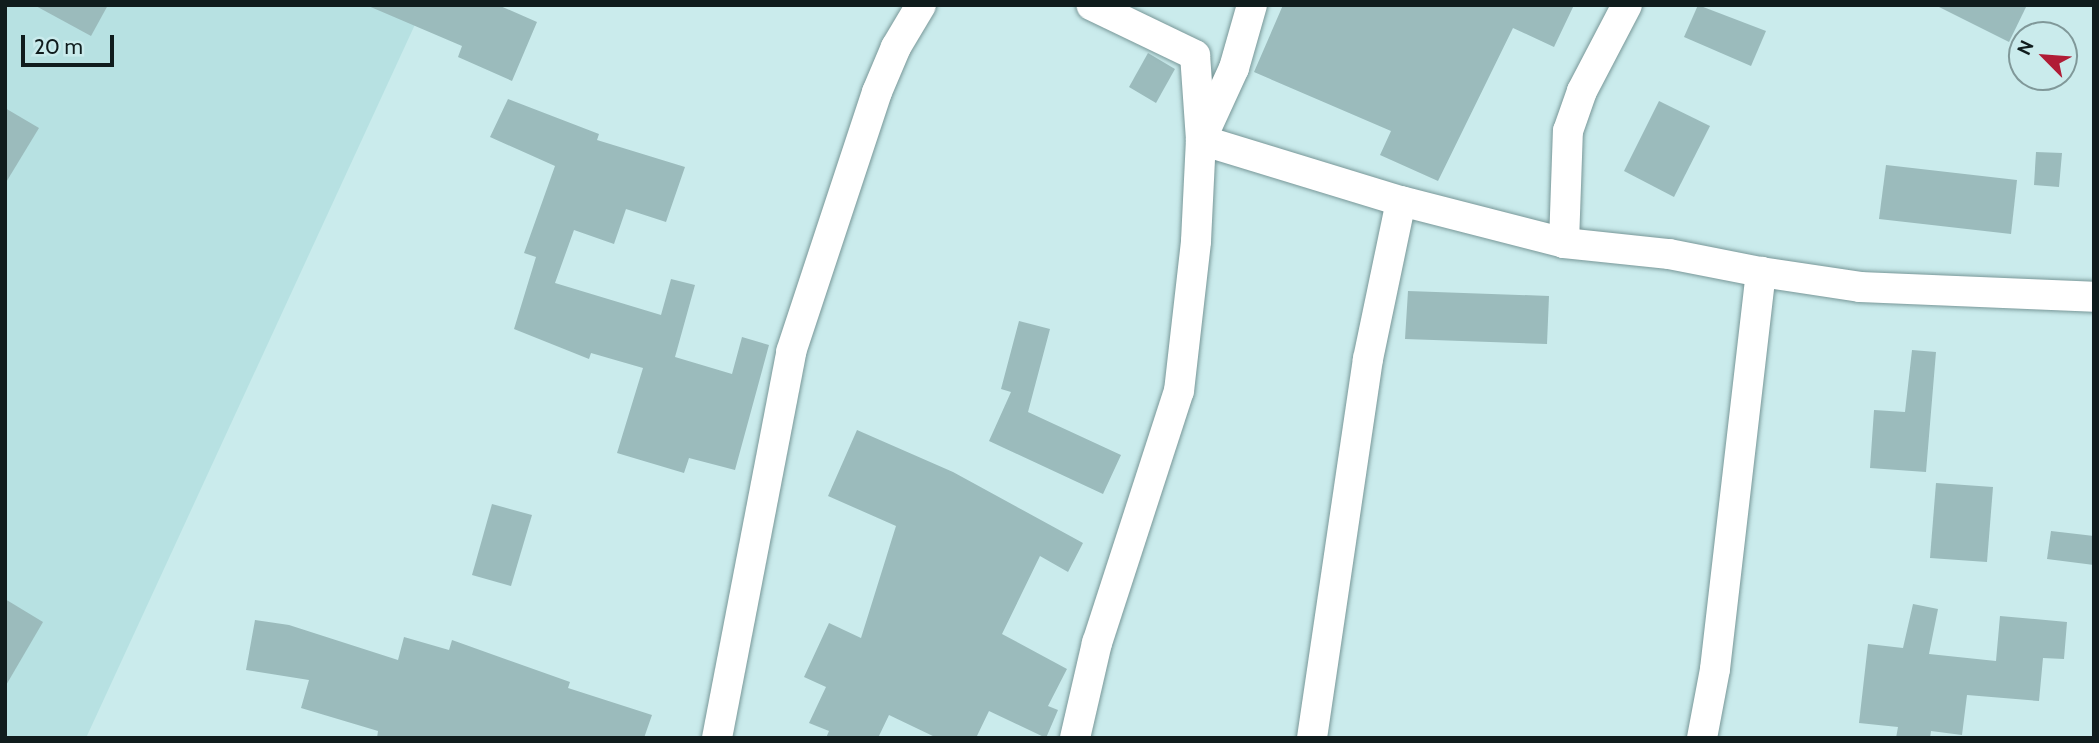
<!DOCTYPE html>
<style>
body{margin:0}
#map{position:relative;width:2099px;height:743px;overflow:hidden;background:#caebec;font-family:Cabin,sans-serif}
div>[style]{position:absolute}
.built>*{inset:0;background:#b7e1e2}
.building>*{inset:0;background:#9bbbbc}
.roads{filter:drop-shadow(0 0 2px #789798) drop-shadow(0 0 2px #789798)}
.minor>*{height:30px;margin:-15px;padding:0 15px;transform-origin:15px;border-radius:15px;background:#fff}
span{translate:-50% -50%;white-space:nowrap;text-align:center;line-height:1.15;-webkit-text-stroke:6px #caebec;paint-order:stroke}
.frame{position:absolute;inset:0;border:7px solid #101c1d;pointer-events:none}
.north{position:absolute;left:2008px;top:21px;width:70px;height:70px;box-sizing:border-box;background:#caebec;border:2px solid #809899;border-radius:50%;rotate:295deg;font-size:19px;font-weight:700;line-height:28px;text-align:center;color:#101c1d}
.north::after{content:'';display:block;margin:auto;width:24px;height:32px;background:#b01c36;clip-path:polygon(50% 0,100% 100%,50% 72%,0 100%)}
.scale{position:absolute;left:21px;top:35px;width:93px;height:32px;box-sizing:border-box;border:4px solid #101c1d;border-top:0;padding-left:9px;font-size:21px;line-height:24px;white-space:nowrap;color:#101c1d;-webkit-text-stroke:5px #caebec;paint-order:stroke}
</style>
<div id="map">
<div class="built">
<div style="clip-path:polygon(5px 5px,424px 5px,86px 738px,5px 738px)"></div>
</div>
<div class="building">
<div style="clip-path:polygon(34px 5px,108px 5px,91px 36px)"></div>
<div style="clip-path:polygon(366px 5px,498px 5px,537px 22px,512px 81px,458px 57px,462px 46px)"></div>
<div style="clip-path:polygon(1283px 5px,1574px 5px,1554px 47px,1513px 28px,1438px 181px,1380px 155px,1391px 131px,1254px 72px)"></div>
<div style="clip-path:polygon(1698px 5px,1766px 31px,1751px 66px,1684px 37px)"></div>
<div style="clip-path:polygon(1935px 5px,2027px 5px,2009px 42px)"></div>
<div style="clip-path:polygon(1148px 53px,1175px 69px,1156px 103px,1129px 87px)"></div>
<div style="clip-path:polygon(508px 99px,599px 134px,597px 140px,685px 167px,666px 222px,626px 209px,614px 244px,574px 230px,555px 283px,661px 315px,671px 279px,695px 285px,675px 357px,732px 374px,742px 337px,769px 345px,735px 470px,689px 458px,684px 473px,617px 453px,643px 368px,591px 353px,589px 359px,514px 329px,536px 257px,524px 253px,555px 166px,490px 137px)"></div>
<div style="clip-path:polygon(1659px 101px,1710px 126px,1674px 197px,1624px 171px)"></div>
<div style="clip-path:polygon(5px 108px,39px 128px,5px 184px)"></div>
<div style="clip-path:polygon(2036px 152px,2062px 153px,2059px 187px,2034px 185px)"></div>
<div style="clip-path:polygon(1886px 165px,2017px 180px,2011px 234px,1879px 219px)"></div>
<div style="clip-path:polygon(1408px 291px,1549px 296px,1547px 344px,1405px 339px)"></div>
<div style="clip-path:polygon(1019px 321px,1050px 329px,1028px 412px,1121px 455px,1103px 494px,989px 441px,1011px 392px,1001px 389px)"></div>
<div style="clip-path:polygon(1912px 350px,1936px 352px,1926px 472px,1870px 468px,1874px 410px,1905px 412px)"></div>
<div style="clip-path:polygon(857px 430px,953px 472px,1083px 543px,1068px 572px,1040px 556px,1002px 634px,1067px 669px,1048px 706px,1058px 710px,1046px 738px,989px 711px,976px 738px,937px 738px,889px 715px,878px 738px,826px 738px,829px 731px,809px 723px,826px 687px,804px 677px,829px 623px,861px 638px,896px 526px,828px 496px)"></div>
<div style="clip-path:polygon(1936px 483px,1993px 487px,1987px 562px,1930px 558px)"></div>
<div style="clip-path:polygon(492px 504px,532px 515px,511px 586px,472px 575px)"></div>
<div style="clip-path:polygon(2051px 531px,2094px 536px,2094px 565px,2047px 559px)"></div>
<div style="clip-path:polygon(5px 599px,43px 622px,5px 687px)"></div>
<div style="clip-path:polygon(1913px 604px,1938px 609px,1929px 654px,1996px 661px,2000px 616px,2067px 622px,2064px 659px,2043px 658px,2039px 701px,1967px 695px,1962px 735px,1931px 731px,1930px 738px,1896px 738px,1898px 727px,1859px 723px,1868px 644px,1903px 648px)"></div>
<div style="clip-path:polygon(255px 620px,289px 625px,398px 660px,404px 637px,449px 650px,452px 640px,570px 682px,568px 688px,652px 715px,644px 738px,377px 738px,378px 731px,301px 708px,309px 680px,246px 670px)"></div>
</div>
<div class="roads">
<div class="minor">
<div style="left:1252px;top:5px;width:66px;rotate:105.9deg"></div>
<div style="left:1234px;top:68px;width:79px;rotate:114.6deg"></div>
<div style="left:1201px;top:140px;width:209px;rotate:17deg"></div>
<div style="left:1564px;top:243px;width:112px;rotate:-88deg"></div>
<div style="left:1568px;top:131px;width:42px;rotate:-70.7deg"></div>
<div style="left:1582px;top:91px;width:97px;rotate:-62.4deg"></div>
<div style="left:717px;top:738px;width:393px;rotate:-79.1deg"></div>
<div style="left:791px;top:352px;width:274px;rotate:-71.7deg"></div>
<div style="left:877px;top:92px;width:49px;rotate:-67.1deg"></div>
<div style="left:896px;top:47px;width:49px;rotate:-59.2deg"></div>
<div style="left:1075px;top:738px;width:98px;rotate:-77deg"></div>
<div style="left:1097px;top:643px;width:265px;rotate:-72deg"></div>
<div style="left:1179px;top:391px;width:151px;rotate:-83.5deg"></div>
<div style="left:1196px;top:241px;width:101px;rotate:-87.2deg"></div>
<div style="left:1201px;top:140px;width:85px;rotate:-94deg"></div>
<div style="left:1195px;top:55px;width:115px;rotate:-154.3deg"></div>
<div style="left:1312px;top:738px;width:383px;rotate:-81.6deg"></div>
<div style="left:1368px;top:359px;width:161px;rotate:-78.2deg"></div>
<div style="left:1401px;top:201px;width:168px;rotate:14.4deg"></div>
<div style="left:1564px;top:243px;width:106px;rotate:6deg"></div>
<div style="left:1669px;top:254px;width:94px;rotate:11.1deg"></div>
<div style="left:1702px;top:738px;width:70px;rotate:-79.3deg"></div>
<div style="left:1715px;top:669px;width:400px;rotate:-83.4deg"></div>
<div style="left:1761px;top:272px;width:100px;rotate:8.6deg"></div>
<div style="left:1860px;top:287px;width:234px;rotate:2.4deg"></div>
</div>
</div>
<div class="frame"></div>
<div class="north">N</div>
<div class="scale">20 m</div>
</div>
